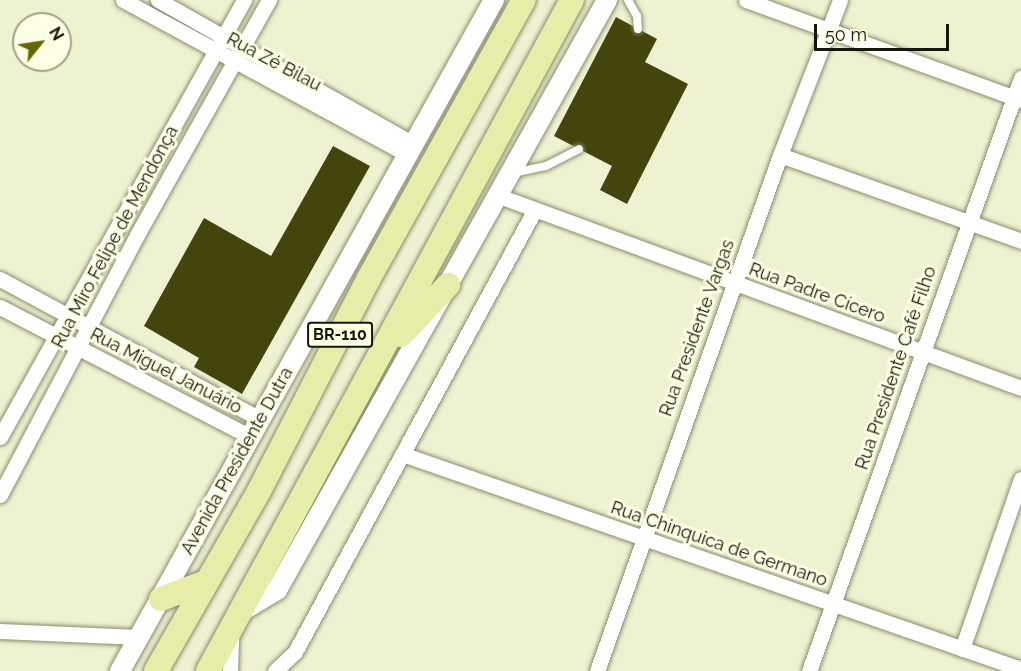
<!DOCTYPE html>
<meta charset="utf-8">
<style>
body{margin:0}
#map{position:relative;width:1021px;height:671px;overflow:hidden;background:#eff2d1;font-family:Raleway,sans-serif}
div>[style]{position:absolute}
.building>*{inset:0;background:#43450c}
.roads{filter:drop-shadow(0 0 2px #898c6d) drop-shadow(0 0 2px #898c6d)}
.service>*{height:8px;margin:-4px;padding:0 4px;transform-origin:4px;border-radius:4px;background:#fff}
.minor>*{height:15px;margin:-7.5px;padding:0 7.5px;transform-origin:7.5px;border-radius:7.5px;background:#fff}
.tertiary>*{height:20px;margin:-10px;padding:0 10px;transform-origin:10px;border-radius:10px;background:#fff}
.primary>*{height:24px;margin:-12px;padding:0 12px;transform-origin:12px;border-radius:12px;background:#e8eca9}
span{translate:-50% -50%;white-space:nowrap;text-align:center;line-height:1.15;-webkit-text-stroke:6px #fcffe4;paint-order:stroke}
.shield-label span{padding:2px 4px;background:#fcffe4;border:2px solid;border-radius:4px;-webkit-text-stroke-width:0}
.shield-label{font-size:16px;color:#16170b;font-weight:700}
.street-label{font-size:18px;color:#16170b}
.north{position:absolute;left:12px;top:12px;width:60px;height:60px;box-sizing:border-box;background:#fcffe4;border:2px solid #a0a28d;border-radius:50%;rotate:60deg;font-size:16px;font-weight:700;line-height:24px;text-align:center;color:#16170b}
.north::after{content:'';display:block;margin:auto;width:21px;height:27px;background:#646703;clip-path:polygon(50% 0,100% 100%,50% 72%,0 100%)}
.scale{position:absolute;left:814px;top:24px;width:135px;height:27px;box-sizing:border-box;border:3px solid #16170b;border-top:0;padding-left:8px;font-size:18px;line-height:21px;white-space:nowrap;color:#16170b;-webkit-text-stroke:4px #fcffe4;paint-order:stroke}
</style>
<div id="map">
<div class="building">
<div style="clip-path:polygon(616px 17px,657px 39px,645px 62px,688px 84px,627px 204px,600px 190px,612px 166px,554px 136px)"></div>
<div style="clip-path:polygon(333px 146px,370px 166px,242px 394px,194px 367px,199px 358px,144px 326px,204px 218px,271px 256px)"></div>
</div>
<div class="roads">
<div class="service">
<div style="left:628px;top:0;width:18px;rotate:61deg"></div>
<div style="left:637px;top:16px;width:13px;rotate:86deg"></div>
<div style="left:513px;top:173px;width:34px;rotate:-12deg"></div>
<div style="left:546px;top:166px;width:37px;rotate:-27deg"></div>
</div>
<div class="minor">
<div style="left:123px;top:0;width:324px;rotate:28.5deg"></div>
<div style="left:158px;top:0;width:294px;rotate:29.4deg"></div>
<div style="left:746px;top:0;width:293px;rotate:20deg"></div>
<div style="left:780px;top:155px;width:256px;rotate:19.6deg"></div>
<div style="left:499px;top:196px;width:556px;rotate:20.19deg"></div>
<div style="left:0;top:279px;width:295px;rotate:28.3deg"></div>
<div style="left:0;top:307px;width:283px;rotate:27.4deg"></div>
<div style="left:0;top:437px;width:501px;rotate:-60.82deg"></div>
<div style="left:405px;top:455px;width:652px;rotate:19.16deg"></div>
<div style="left:0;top:495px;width:294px;rotate:-62.2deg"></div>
<div style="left:137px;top:235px;width:270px;rotate:-60.7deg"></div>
<div style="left:0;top:631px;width:139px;rotate:2.5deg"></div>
<div style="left:962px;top:649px;width:180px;rotate:-70.9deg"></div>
<div style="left:230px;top:671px;width:36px;rotate:-88deg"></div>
<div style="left:275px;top:671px;width:28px;rotate:-44deg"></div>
<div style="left:295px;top:652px;width:502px;rotate:-61.54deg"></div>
<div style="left:597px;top:671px;width:547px;rotate:-70.47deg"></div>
<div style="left:780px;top:155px;width:166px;rotate:-68.8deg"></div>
<div style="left:809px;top:671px;width:630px;rotate:-70.33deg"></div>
</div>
<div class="tertiary">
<div style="left:240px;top:612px;width:43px;rotate:-30.7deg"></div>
<div style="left:277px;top:590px;width:676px;rotate:-60.78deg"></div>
<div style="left:120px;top:671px;width:768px;rotate:-60.87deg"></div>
</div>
<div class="primary">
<div style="left:401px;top:335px;width:69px;rotate:-46.8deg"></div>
<div style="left:161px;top:599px;width:48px;rotate:-20.7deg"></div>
<div style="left:156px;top:671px;width:207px;rotate:-60.2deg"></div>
<div style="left:259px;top:491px;width:240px;rotate:-62.7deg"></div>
<div style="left:369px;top:278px;width:318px;rotate:-60.9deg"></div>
<div style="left:208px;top:671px;width:763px;rotate:-61.52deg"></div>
</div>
</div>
<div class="shield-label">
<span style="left:340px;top:335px">BR-110</span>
</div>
<div class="street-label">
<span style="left:274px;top:62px;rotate:28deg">Rua Zé Bilau</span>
<span style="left:115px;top:237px;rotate:-62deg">Rua Miro Felipe de Mendonça</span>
<span style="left:817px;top:293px;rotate:20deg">Rua Padre Cícero</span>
<span style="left:697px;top:328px;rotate:-70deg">Rua Presidente Vargas</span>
<span style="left:896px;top:368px;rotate:-71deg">Rua Presidente Café Filho</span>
<span style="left:166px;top:371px;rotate:27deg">Rua Miguel Januário</span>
<span style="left:237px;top:461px;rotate:-61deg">Avenida Presidente Dutra</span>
<span style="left:719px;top:544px;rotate:19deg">Rua Chinquica de Germano</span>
</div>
<div class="north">N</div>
<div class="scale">50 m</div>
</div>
